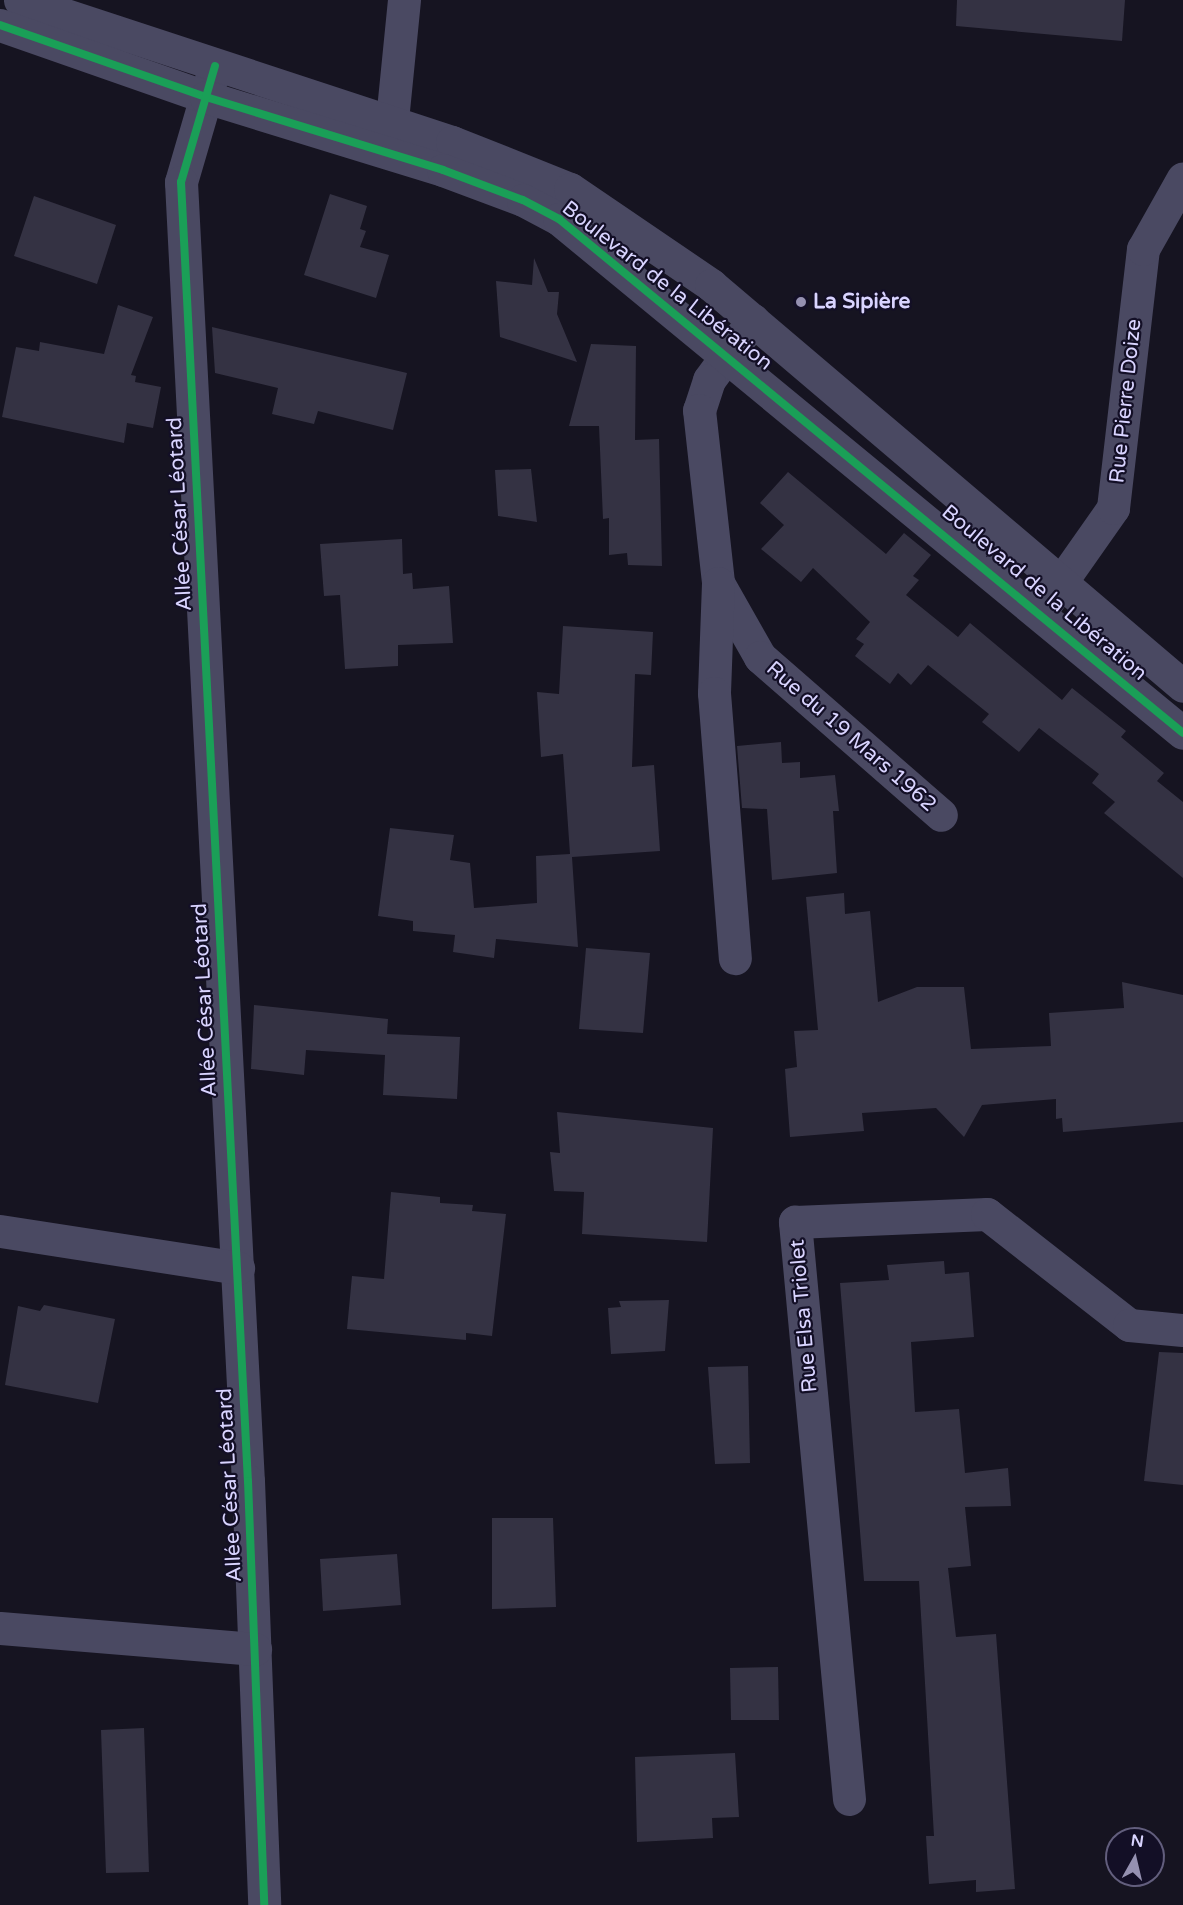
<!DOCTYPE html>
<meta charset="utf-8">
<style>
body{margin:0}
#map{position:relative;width:1183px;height:1905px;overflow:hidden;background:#161421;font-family:"Varela Round",sans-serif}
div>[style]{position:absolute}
.building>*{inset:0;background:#343243}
.minor>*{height:33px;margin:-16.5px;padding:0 16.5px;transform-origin:16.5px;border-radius:16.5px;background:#4a4962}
.tertiary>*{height:33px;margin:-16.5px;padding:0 16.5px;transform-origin:16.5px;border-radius:16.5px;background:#4a4962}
.cycleway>*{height:8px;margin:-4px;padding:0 4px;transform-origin:4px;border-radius:4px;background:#1a9f57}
.dots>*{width:16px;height:16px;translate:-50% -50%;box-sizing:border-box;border:3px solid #130f26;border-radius:50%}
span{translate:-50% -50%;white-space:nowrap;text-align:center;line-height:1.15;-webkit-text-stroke:4.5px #130f26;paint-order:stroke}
.street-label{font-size:21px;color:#d9d4ff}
.poi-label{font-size:21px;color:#d9d4ff;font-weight:700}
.left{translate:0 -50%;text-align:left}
.north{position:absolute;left:1105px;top:1827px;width:60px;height:60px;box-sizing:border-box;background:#130f26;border:2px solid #625e7d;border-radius:50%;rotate:8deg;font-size:16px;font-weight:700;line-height:24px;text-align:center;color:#d9d4ff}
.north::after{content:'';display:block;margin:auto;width:21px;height:27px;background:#9591b1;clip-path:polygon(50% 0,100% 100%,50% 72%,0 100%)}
</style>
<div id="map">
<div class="building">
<div style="clip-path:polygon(957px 0,1125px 0,1122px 41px,956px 26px)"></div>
<div style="clip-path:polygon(330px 194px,367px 206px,360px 229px,366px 231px,360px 247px,389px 255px,376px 298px,304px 275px)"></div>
<div style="clip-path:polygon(34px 196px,116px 225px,97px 284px,14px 256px)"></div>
<div style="clip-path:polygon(534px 258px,548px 292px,559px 292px,557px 314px,577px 362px,500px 337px,496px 281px,532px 285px)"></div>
<div style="clip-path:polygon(118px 305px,153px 317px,131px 375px,136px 376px,135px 382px,161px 387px,153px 428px,127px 423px,124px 443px,2px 417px,16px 347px,39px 351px,40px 342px,104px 354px)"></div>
<div style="clip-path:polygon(212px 327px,407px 373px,393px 430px,318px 411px,314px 424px,272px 414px,278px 388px,215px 373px)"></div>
<div style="clip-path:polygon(591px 344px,636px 346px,635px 440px,659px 439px,662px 566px,628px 565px,627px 553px,609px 555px,609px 518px,603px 519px,599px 426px,569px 426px)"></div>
<div style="clip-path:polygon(531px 469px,537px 522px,498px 516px,495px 470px)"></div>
<div style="clip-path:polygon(788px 472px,886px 554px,904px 533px,931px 555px,913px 576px,919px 580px,906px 595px,958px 637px,970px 623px,1062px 700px,1072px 688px,1126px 731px,1121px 737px,1164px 773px,1157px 781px,1183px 802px,1183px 878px,1104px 813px,1115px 802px,1092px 783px,1099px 774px,1039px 728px,1019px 752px,982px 722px,989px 714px,928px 665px,911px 685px,898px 673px,890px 684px,855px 656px,864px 644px,856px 639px,870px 622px,813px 568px,801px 582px,761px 549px,784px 525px,760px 503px)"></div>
<div style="clip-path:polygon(402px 539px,403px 574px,412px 573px,413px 589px,449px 586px,453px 643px,398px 645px,398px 666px,345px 669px,340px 595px,324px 596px,320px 544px)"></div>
<div style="clip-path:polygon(563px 626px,653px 632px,651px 675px,635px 674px,632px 767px,654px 765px,660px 851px,572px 857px,578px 947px,496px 939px,494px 958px,453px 952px,455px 935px,413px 931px,413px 921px,378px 916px,390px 828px,454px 835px,450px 860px,470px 863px,474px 908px,537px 903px,536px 856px,570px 854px,563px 754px,541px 757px,537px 692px,559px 694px)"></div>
<div style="clip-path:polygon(781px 742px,782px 763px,800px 762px,800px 778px,835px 775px,839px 811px,833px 811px,837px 873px,772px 880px,767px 809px,742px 808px,737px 746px)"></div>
<div style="clip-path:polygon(844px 893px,845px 914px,870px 911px,878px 1002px,917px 987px,964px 987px,971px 1049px,1051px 1046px,1049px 1013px,1124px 1008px,1122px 982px,1183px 995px,1183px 1122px,1063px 1132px,1062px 1118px,1056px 1119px,1056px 1099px,982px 1105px,964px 1137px,936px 1108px,862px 1113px,864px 1131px,790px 1137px,785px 1069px,797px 1067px,794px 1031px,818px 1030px,806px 897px)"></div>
<div style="clip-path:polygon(586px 948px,650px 953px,643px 1033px,579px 1029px)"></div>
<div style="clip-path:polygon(254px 1005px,388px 1019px,387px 1034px,460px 1037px,457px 1099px,383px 1095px,385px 1055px,306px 1050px,304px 1075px,251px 1069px)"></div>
<div style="clip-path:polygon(557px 1112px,713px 1128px,707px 1242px,582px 1234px,584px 1192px,554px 1191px,550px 1152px,560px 1153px)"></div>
<div style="clip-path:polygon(391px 1192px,440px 1197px,440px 1203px,473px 1205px,472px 1211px,506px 1214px,492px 1336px,466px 1333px,466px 1340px,347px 1329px,352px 1276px,384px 1279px)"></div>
<div style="clip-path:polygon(944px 1261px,945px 1274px,969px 1272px,974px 1337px,911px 1342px,915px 1412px,959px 1409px,965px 1473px,1008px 1468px,1011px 1506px,965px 1507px,971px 1566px,948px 1568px,956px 1637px,996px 1634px,1015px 1889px,976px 1892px,976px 1880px,929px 1884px,926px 1836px,934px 1836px,919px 1581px,864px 1581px,840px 1283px,889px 1280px,887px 1265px)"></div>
<div style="clip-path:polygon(669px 1300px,665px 1351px,611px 1354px,608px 1308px,621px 1307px,619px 1301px)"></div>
<div style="clip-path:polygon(44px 1305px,115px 1319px,98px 1403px,5px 1385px,18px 1306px,40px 1311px)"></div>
<div style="clip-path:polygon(1159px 1352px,1183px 1353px,1183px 1485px,1144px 1481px)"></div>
<div style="clip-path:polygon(748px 1366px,750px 1463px,715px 1464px,708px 1367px)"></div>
<div style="clip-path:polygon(492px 1518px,553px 1518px,556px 1607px,492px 1609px)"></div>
<div style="clip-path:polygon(397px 1554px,401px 1605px,323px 1611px,320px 1559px)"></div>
<div style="clip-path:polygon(778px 1667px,779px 1720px,731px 1720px,730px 1668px)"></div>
<div style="clip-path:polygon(144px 1728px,149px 1872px,106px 1873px,101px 1730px)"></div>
<div style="clip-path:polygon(735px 1753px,739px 1817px,712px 1818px,713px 1838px,637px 1842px,635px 1757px)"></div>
</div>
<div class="minor">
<div style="left:214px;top:69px;width:118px;rotate:106.3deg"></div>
<div style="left:181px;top:182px;width:1301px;rotate:87.05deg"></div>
<div style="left:248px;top:1481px;width:424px;rotate:87.8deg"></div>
<div style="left:389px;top:150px;width:151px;rotate:-84.3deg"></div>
<div style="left:753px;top:320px;width:74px;rotate:126.3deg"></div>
<div style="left:709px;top:380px;width:32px;rotate:108deg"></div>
<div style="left:699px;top:410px;width:174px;rotate:83.7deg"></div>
<div style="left:718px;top:583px;width:85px;rotate:60.4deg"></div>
<div style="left:760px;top:657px;width:240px;rotate:41.1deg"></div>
<div style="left:718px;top:583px;width:110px;rotate:92.1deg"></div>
<div style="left:714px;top:693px;width:266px;rotate:85.5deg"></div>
<div style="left:1040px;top:612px;width:127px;rotate:-54.9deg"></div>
<div style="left:1113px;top:508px;width:261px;rotate:-83.4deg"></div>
<div style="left:1143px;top:249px;width:81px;rotate:-60.6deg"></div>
<div style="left:0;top:1231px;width:241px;rotate:8.8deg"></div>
<div style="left:0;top:1628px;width:256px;rotate:4.7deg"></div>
<div style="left:849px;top:1799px;width:580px;rotate:-95.35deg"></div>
<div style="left:795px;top:1222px;width:192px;rotate:-2.4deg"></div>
<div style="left:987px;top:1214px;width:180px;rotate:38deg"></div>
<div style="left:1129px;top:1325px;width:54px;rotate:5.3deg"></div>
</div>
<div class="tertiary">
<div style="left:20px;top:0;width:455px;rotate:18.2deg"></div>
<div style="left:452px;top:142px;width:127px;rotate:21.7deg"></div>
<div style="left:570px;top:189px;width:171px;rotate:34.2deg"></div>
<div style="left:711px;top:285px;width:619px;rotate:40.35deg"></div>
<div style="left:0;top:25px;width:218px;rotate:19.3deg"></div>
<div style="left:206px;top:97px;width:248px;rotate:17.1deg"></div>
<div style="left:443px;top:170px;width:85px;rotate:20.6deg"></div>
<div style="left:523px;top:200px;width:41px;rotate:27.8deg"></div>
<div style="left:559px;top:219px;width:808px;rotate:39.48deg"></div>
</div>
<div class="cycleway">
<div style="left:0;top:25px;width:218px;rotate:19.3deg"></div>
<div style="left:206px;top:97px;width:248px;rotate:17.1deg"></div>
<div style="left:443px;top:170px;width:85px;rotate:20.6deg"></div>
<div style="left:523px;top:200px;width:41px;rotate:27.8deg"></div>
<div style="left:559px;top:219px;width:808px;rotate:39.48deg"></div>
<div style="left:215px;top:66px;width:121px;rotate:106.3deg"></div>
<div style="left:181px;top:182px;width:1301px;rotate:87.05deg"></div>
<div style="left:248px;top:1481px;width:424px;rotate:87.8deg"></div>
</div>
<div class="dots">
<div style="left:801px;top:302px;background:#9591b1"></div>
</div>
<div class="street-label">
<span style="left:667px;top:286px;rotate:38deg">Boulevard de la Libération</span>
<span style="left:1126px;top:401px;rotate:-84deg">Rue Pierre Doize</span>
<span style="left:180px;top:514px;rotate:-93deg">Allée César Léotard</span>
<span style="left:1044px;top:593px;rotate:40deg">Boulevard de la Libération</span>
<span style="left:851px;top:737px;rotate:41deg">Rue du 19 Mars 1962</span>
<span style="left:205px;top:1000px;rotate:-93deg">Allée César Léotard</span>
<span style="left:804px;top:1316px;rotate:-95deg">Rue Elsa Triolet</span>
<span style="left:230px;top:1485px;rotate:-93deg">Allée César Léotard</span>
</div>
<div class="poi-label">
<span class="left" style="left:813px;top:302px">La Sipière</span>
</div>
<div class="north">N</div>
</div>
